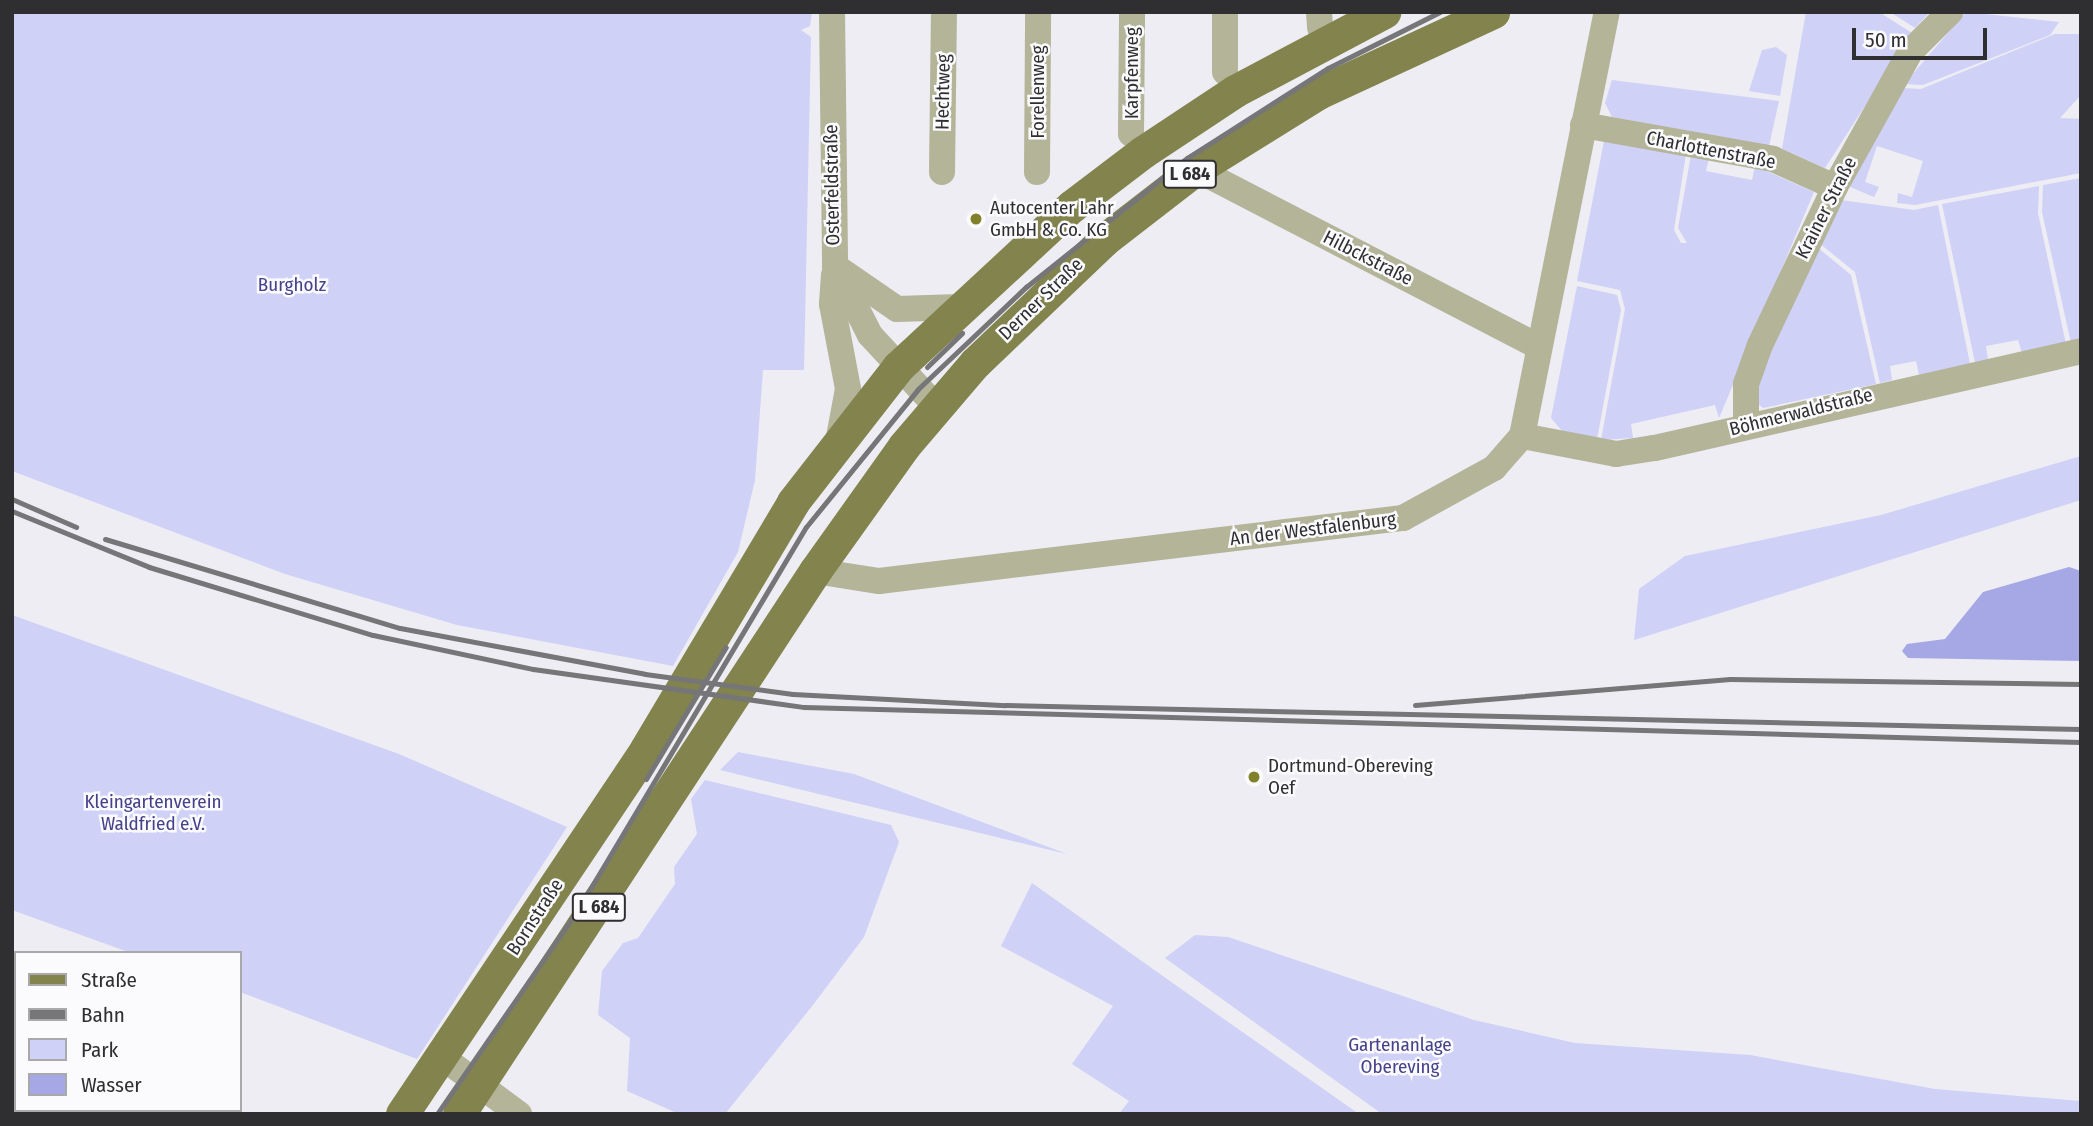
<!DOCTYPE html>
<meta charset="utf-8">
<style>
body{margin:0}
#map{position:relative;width:2093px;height:1126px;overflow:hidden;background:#ededf3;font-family:"Fira Sans Condensed",sans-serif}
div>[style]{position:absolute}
.green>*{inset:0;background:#cfd1f7}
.water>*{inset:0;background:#a6a8e5}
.minor>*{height:26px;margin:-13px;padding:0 13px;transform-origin:13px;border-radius:13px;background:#b3b498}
.major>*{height:33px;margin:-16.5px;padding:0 16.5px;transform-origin:16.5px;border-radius:16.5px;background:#82834d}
.rail>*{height:5px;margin:-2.5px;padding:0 2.5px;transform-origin:2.5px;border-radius:2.5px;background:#767679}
.dots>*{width:19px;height:19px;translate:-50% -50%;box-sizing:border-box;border:4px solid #fbfbfe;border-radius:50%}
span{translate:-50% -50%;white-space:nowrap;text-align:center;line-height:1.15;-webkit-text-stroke:5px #fbfbfe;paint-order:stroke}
.shield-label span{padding:2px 5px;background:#fbfbfe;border:2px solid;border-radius:5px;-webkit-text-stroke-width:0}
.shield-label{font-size:18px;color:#2f2f31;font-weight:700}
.street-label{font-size:19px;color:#2f2f31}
.poi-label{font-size:19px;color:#2f2f31}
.left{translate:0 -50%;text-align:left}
.park-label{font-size:19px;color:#45418a}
.frame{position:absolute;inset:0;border:14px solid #2f2f31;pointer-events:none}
.legend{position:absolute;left:14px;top:951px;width:228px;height:161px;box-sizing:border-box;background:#fbfbfe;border:2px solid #a9a9ac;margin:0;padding:9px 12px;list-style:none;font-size:21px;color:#2f2f31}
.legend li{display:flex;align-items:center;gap:14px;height:35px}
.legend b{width:35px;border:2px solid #a9a9ac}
.scale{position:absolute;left:1852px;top:28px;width:135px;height:32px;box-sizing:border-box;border:4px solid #2f2f31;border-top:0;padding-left:9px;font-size:21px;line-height:24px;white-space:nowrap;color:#2f2f31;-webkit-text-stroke:5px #fbfbfe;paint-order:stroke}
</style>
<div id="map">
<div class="green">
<div style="clip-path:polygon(12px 12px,812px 12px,810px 26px,801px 30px,811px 37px,804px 370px,763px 370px,755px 480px,738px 552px,673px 666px,457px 625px,285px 574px,12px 471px)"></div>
<div style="clip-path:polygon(1806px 12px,1879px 12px,1912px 33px,1825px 168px,1782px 149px)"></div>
<div style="clip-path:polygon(1890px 12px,1930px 12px,1915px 28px)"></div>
<div style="clip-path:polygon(1966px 12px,2059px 22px,2050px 35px,1923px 85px,1904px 84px)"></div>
<div style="clip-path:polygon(2055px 34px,2081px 34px,2081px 95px,2060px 118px,2081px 119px,2081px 173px,1915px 205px,1897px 203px,1898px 193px,1912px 197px,1923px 161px,1877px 146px,1865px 182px,1879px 187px,1874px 197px,1848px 186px,1902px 88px,1921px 89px)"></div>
<div style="clip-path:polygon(1776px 47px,1787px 55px,1780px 96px,1749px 91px,1762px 50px)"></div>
<div style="clip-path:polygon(1612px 80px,1779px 101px,1769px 146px,1612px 117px,1605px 103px)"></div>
<div style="clip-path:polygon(1604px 141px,1686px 154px,1674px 230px,1681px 243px,1687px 243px,1678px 228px,1691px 155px,1709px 158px,1706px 171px,1752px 180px,1755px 166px,1814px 192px,1719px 418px,1715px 405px,1631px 424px,1633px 438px,1601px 440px,1625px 309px,1620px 290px,1577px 281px)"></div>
<div style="clip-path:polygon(2081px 178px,2081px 341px,2071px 343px,2042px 212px,2043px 185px)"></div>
<div style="clip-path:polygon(2039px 186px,2038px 213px,2066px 344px,2022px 353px,2018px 340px,1986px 346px,1988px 360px,1975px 363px,1942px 204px)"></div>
<div style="clip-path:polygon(1841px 200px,1914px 210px,1938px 205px,1970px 364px,1919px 375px,1916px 361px,1890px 366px,1892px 380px,1880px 383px,1855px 272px,1819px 243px)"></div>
<div style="clip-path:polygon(1817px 247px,1851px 275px,1876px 384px,1763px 408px,1755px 401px,1765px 358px)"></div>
<div style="clip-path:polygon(1577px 286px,1617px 295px,1621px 310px,1597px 439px,1563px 432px,1551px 418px)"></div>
<div style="clip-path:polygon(2081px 456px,2081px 500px,1634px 640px,1639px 589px,1685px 556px,1881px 515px)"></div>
<div style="clip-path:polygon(12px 615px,399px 754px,567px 827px,417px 1059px,240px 992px,240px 953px,131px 953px,12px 910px)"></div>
<div style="clip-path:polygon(738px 752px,854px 774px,1067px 854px,720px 770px)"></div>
<div style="clip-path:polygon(705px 780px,891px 825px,899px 842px,864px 937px,813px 1005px,725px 1114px,679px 1114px,627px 1091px,630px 1038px,598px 1015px,602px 971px,623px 943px,638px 938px,675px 884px,674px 867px,697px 834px,691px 799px)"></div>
<div style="clip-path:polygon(1032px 883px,1167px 979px,1359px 1114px,1119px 1114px,1129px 1101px,1072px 1064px,1113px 1006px,1001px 946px)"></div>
<div style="clip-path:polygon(1195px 935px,1228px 937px,1474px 1020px,1575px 1043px,1750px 1055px,1935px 1089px,2081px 1101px,2081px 1114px,1382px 1114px,1165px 958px)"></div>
</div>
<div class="water">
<div style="clip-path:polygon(2069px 567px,2081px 571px,2081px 661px,1908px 658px,1902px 651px,1907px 644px,1945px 639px,1983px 592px)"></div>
</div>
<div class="minor">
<div style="left:832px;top:12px;width:254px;rotate:89.3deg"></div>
<div style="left:835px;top:266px;width:77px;rotate:63.1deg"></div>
<div style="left:870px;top:335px;width:97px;rotate:47.1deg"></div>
<div style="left:1319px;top:12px;width:16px;rotate:86deg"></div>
<div style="left:1225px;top:72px;width:60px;rotate:-90deg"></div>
<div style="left:1583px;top:125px;width:193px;rotate:10.1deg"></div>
<div style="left:1773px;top:159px;width:68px;rotate:24.3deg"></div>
<div style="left:1131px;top:134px;width:122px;rotate:-89.5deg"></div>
<div style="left:1196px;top:169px;width:386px;rotate:27.4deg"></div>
<div style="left:942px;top:172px;width:160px;rotate:-89.3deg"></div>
<div style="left:1037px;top:172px;width:160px;rotate:-89.6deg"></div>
<div style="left:836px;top:267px;width:74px;rotate:34.5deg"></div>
<div style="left:897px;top:309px;width:63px;rotate:-1.8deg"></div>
<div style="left:834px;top:275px;width:29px;rotate:94deg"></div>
<div style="left:832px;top:304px;width:86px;rotate:79.3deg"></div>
<div style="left:848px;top:389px;width:49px;rotate:100.6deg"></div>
<div style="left:1746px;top:425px;width:41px;rotate:-90deg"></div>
<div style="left:1746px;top:384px;width:41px;rotate:-70.3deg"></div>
<div style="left:1760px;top:345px;width:175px;rotate:-64.6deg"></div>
<div style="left:1835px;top:187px;width:154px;rotate:-60.9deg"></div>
<div style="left:1910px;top:52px;width:57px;rotate:-45deg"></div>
<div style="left:1522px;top:436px;width:96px;rotate:10.8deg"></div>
<div style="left:1616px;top:454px;width:39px;rotate:-9deg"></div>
<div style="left:1655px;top:448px;width:437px;rotate:-12.8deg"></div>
<div style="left:815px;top:571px;width:65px;rotate:8.9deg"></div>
<div style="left:879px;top:581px;width:528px;rotate:-6.86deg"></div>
<div style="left:1403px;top:518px;width:104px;rotate:-28.8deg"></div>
<div style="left:1494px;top:468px;width:43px;rotate:-48.8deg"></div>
<div style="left:1522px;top:436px;width:432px;rotate:-78.7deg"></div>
<div style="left:442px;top:1057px;width:96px;rotate:36.5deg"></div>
</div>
<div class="major">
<div style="left:402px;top:1114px;width:439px;rotate:-56.2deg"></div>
<div style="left:646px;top:749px;width:287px;rotate:-59.2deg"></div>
<div style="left:793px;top:502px;width:171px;rotate:-52.1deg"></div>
<div style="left:898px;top:367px;width:237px;rotate:-42.8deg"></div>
<div style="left:1072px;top:206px;width:89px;rotate:-37.3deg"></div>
<div style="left:1143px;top:152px;width:110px;rotate:-33.5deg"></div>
<div style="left:1235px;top:91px;width:169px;rotate:-27.9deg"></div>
<div style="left:459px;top:1114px;width:649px;rotate:-56.75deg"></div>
<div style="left:815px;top:571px;width:153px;rotate:-54.5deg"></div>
<div style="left:904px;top:446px;width:109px;rotate:-49.5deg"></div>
<div style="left:975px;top:363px;width:178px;rotate:-43.6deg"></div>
<div style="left:1104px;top:240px;width:116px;rotate:-37.7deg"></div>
<div style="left:1196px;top:169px;width:144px;rotate:-31.9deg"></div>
<div style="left:1318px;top:93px;width:193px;rotate:-24.8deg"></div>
</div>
<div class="rail">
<div style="left:927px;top:367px;width:49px;rotate:-44.2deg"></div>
<div style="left:12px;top:499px;width:70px;rotate:23.6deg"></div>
<div style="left:12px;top:511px;width:148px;rotate:22.2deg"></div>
<div style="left:149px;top:567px;width:234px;rotate:16.9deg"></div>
<div style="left:373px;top:635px;width:164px;rotate:12deg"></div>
<div style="left:533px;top:669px;width:274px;rotate:8deg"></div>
<div style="left:804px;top:707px;width:1277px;rotate:1.57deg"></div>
<div style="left:105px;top:539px;width:308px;rotate:16.8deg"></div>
<div style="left:400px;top:628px;width:249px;rotate:10.6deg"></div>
<div style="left:645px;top:674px;width:149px;rotate:7.7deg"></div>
<div style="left:793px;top:694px;width:213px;rotate:3deg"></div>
<div style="left:1006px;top:705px;width:1075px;rotate:1.28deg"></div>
<div style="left:1415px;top:705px;width:316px;rotate:-4.7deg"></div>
<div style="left:1730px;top:679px;width:351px;rotate:0.8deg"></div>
<div style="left:646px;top:779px;width:154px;rotate:-58.8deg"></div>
<div style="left:437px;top:1114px;width:247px;rotate:-55.4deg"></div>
<div style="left:577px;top:911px;width:447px;rotate:-59.2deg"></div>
<div style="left:806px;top:527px;width:178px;rotate:-50.9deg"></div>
<div style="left:918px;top:389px;width:149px;rotate:-43.4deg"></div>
<div style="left:1026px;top:287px;width:206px;rotate:-38.7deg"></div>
<div style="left:1187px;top:158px;width:167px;rotate:-32.6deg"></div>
<div style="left:1328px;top:68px;width:125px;rotate:-26.6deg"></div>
</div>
<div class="dots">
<div style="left:976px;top:219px;background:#80812a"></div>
<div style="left:1254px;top:777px;background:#80812a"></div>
</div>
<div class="shield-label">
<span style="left:1190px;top:174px">L 684</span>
<span style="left:599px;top:907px">L 684</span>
</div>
<div class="street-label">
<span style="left:1132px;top:73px;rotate:-90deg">Karpfenweg</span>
<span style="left:943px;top:92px;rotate:-89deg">Hechtweg</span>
<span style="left:1038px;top:92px;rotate:-90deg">Forellenweg</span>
<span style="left:1711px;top:150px;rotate:11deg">Charlottenstraße</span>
<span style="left:832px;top:185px;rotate:-91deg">Osterfeldstraße</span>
<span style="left:1826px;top:208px;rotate:-63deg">Krainer Straße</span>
<span style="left:1368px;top:258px;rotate:27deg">Hilbckstraße</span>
<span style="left:1041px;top:299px;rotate:-44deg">Derner Straße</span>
<span style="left:1801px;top:412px;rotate:-14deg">Böhmerwaldstraße</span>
<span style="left:1313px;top:529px;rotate:-7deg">An der Westfalenburg</span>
<span style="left:535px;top:917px;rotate:-57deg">Bornstraße</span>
</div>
<div class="poi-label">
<span class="left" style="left:990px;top:219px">Autocenter Lahr<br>GmbH &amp; Co. KG</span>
<span class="left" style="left:1268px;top:777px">Dortmund-Obereving<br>Oef</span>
</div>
<div class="park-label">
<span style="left:292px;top:285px">Burgholz</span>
<span style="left:153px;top:813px">Kleingartenverein<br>Waldfried e.V.</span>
<span style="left:1400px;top:1056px">Gartenanlage<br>Obereving</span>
</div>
<div class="frame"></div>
<ul class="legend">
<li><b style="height:9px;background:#82834d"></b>Straße</li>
<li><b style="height:9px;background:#767679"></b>Bahn</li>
<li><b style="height:19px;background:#cfd1f7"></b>Park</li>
<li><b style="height:19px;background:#a6a8e5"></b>Wasser</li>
</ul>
<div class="scale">50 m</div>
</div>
